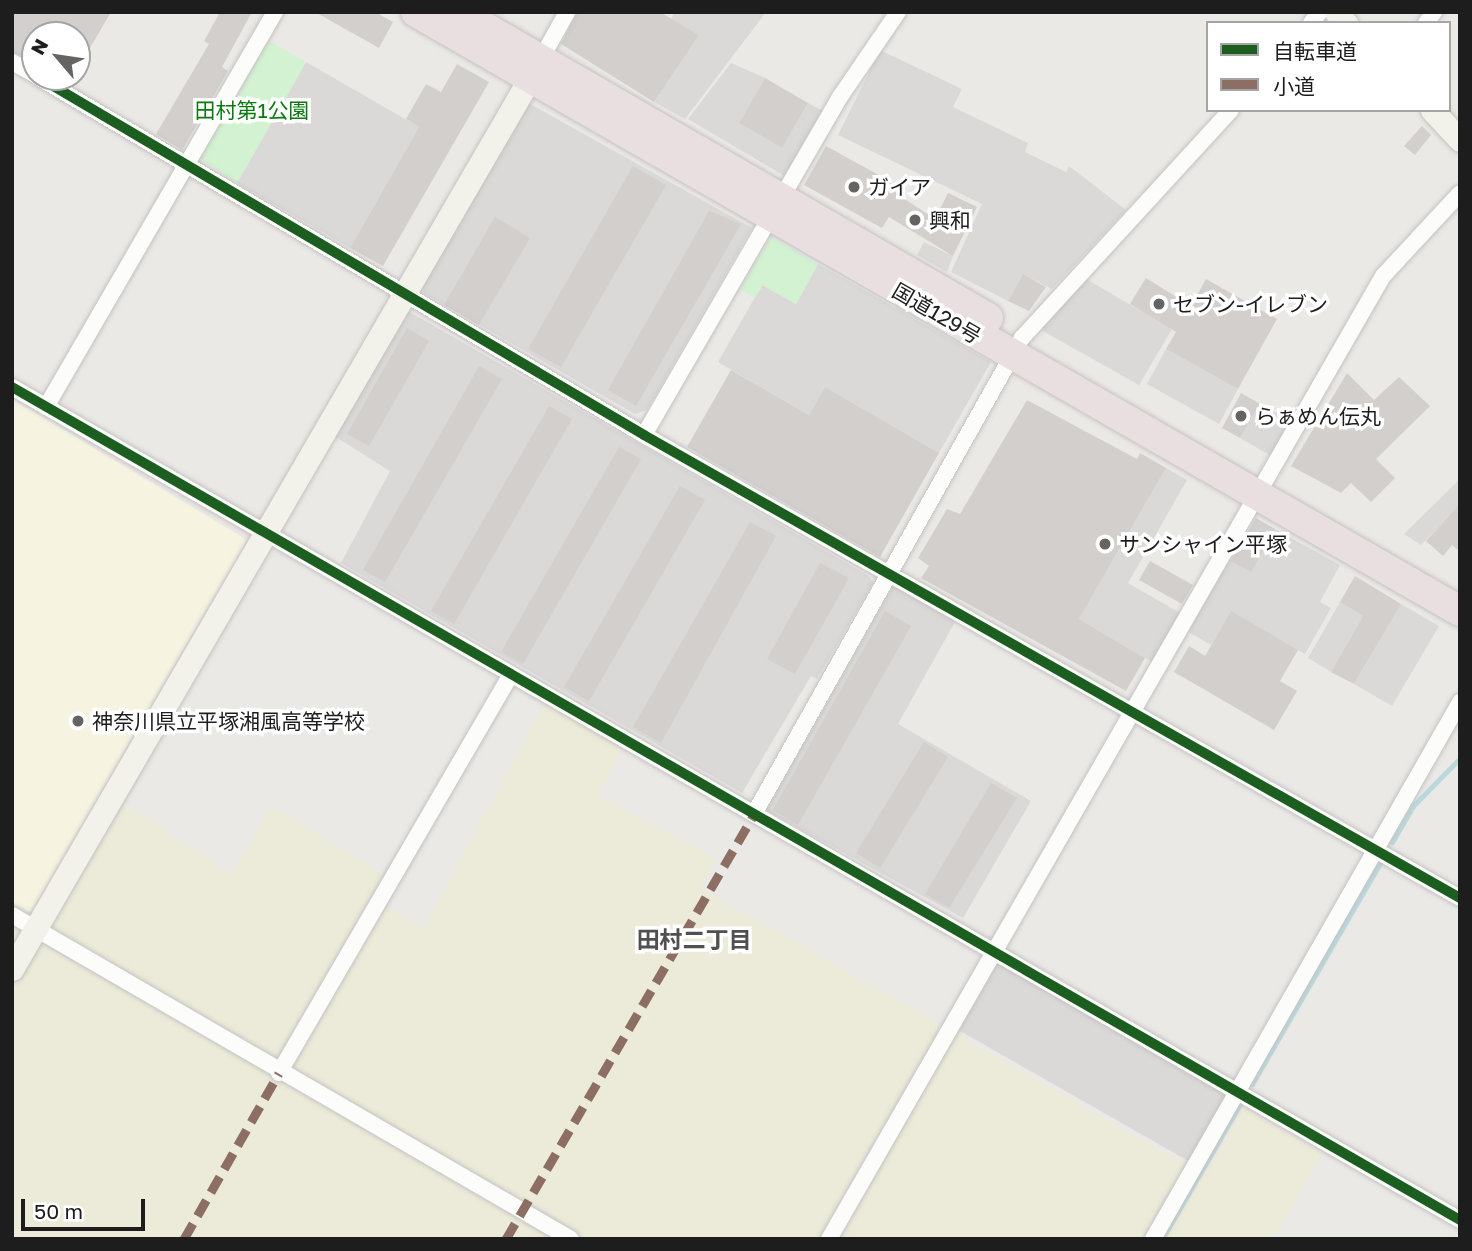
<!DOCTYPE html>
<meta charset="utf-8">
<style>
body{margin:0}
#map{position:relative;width:1472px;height:1251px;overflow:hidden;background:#ebe9e6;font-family:"Golos Text","Noto Sans JP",sans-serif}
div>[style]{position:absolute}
.residential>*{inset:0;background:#dad9d7}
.education>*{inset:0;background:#f6f4e0}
.farmland>*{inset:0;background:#ecebd9}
.park>*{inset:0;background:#d3f2d2}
.stream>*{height:5px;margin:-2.5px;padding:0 2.5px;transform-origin:2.5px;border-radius:2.5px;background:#b9d9df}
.building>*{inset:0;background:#d2cfcd}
.roads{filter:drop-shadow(0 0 2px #c4c3c2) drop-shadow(0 0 2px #c4c3c2)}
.street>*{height:16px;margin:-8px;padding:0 8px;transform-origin:8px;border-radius:8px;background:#fcfcfb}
.secondary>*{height:23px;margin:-11.5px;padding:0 11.5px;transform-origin:11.5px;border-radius:11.5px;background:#f3f2ea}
.highway>*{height:30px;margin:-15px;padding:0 15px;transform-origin:15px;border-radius:15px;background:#e9dee0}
.quiet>*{height:9px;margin-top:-4.5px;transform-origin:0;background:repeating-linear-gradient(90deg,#8d6e63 0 18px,transparent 0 27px)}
.cycleway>*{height:10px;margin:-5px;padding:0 5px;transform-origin:5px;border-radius:5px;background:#1b5e20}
.dots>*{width:19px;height:19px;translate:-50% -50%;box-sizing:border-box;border:4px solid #fff;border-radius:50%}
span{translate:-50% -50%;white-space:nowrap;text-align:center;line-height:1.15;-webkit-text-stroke:7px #fff;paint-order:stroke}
.park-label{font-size:21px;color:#0b7b0f}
.poi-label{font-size:21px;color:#1d1d1d}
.left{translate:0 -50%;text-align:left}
.street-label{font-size:21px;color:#1d1d1d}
.neighbourhood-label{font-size:23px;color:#505050;font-weight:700}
.frame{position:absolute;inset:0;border:14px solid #1d1d1d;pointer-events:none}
.legend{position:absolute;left:1206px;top:21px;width:245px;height:91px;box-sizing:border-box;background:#fff;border:2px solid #a5a5a5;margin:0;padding:9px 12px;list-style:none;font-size:21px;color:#1d1d1d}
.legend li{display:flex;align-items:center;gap:14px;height:35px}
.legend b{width:35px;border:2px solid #a5a5a5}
.north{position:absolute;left:21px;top:21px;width:70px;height:70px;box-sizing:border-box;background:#fff;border:2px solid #a5a5a5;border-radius:50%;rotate:299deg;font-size:19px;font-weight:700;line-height:28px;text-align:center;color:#1d1d1d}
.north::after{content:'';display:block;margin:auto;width:24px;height:32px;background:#656463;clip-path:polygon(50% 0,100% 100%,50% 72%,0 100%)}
.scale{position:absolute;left:21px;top:1199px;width:124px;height:32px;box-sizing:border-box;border:4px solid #1d1d1d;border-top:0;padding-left:9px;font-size:21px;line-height:24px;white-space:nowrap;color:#1d1d1d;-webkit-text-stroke:5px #fff;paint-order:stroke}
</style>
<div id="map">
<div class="residential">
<div style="clip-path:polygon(675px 12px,766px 12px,685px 119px,654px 102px,699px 35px,671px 19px)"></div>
<div style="clip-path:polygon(880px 50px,962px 89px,953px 107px,1028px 143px,1025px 152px,1066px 172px,1069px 166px,1126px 210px,1052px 289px,1023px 274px,1008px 301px,951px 272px,982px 204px,838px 135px)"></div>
<div style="clip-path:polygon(306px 62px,419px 127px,350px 248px,237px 183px)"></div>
<div style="clip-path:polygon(731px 63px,765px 78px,739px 123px,782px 148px,808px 103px,825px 112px,786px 177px,688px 119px)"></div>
<div style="clip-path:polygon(525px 101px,752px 228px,647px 410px,635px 414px,424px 293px,421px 281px)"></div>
<div style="clip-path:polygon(924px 242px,953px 256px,947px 272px,917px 255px)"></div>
<div style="clip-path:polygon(818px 264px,991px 362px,939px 453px,825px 387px,809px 415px,718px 362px,762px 285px,796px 304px)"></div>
<div style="clip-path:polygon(1086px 279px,1172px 329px,1139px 385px,1041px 330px)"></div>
<div style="clip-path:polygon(408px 311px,869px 576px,873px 583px,817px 679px,811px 676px,742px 793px,341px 563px,390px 471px,334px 436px)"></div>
<div style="clip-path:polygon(1166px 349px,1238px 389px,1219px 424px,1147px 384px)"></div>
<div style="clip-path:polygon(1260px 404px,1293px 423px,1273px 457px,1240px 438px)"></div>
<div style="clip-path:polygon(1166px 468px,1187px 480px,1128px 583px,1180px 613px,1152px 662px,1079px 619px)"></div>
<div style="clip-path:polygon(1460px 479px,1460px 505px,1421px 545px,1404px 534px)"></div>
<div style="clip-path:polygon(1275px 529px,1340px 565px,1320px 602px,1331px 608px,1305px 654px,1231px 612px,1211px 645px,1187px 631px,1228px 559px,1251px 571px)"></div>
<div style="clip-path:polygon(894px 584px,956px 620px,898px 724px,1031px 801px,963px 918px,766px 810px)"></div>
<div style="clip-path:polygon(1340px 602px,1363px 616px,1331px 672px,1308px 658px)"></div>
<div style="clip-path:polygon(1401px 604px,1439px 626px,1392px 706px,1354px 684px)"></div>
<div style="clip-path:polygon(997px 956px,1230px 1095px,1190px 1162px,955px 1028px)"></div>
</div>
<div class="education">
<div style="clip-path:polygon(12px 399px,247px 540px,31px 912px,12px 902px)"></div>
</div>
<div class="farmland">
<div style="clip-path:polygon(547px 698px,623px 746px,598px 796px,718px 859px,700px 888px,1204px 1175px,1243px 1107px,1322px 1154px,1273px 1239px,12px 1239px,12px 929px,42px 946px,123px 802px,231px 874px,272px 806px,387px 877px,373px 900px,424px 928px)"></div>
</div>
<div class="park">
<div style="clip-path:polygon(266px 39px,306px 62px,237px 183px,199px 158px)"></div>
<div style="clip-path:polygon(771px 237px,818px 264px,796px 304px,763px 285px,755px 298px,740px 289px)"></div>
</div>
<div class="stream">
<div style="left:1392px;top:842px;width:42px;rotate:-59.7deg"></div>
<div style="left:1413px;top:806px;width:67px;rotate:-45.6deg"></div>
<div style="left:1252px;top:1084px;width:259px;rotate:-59.9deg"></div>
<div style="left:1162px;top:1239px;width:156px;rotate:-60deg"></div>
</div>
<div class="building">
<div style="clip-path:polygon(12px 12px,111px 12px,77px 70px,77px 35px,35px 35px,35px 63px,12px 52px)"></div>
<div style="clip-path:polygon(220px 12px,252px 12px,222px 67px,228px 71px,182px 150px,156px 134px,209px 44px,204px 41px)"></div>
<div style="clip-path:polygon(315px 12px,375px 12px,393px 22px,379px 48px)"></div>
<div style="clip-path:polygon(577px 12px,660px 12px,699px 35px,654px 102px,561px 44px)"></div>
<div style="clip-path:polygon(457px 64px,489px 82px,383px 266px,350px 248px,419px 127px,406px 119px,426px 84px,441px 92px)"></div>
<div style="clip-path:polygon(765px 78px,808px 103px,782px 148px,739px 123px)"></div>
<div style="clip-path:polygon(1422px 126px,1431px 135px,1415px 155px,1404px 146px)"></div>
<div style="clip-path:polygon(826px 146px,904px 189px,900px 196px,935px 219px,948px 193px,977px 207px,953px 256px,889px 217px,882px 228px,804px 185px)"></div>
<div style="clip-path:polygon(633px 166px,666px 185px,561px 367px,528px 349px)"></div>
<div style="clip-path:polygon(709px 211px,741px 224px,636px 406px,608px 390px)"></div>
<div style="clip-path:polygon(495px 217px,530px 238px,479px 325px,444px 305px)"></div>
<div style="clip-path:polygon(1023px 274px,1046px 287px,1029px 311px,1008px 301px)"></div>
<div style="clip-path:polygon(1146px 278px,1191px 306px,1206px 279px,1277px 319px,1238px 389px,1166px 349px,1176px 332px,1130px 304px)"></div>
<div style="clip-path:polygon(407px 328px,429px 341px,369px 446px,347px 434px)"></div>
<div style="clip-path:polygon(479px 366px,502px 379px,385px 582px,363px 570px)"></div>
<div style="clip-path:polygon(731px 370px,809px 415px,825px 387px,939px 453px,880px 557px,687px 447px)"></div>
<div style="clip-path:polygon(1347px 373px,1374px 400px,1399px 377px,1430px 406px,1376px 459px,1395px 478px,1371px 502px,1351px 483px,1341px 493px,1291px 466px)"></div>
<div style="clip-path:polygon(1241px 393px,1260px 404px,1240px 438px,1222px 428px)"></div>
<div style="clip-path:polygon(1027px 400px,1137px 459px,1140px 453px,1166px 468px,1079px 619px,1145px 658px,1126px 691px,921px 578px,929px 566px,918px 558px,947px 509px,960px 514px)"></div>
<div style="clip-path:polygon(549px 406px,572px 419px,454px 624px,431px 611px)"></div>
<div style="clip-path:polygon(619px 447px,641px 459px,523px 664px,501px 652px)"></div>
<div style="clip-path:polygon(680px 486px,705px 500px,589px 701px,564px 687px)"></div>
<div style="clip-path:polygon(1460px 504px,1460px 552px,1452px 545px,1443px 556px,1426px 541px)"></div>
<div style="clip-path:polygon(1256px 518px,1275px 529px,1251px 572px,1231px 561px)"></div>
<div style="clip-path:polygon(750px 522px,776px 536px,661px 743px,633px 727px)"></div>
<div style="clip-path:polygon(1150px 561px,1193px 585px,1182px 604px,1139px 580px)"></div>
<div style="clip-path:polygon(820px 563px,849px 578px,795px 674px,767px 659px)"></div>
<div style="clip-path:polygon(1355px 576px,1401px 604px,1354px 684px,1331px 672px,1363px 616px,1340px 602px)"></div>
<div style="clip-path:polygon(885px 611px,911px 626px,798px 825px,773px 810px)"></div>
<div style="clip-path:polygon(1231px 611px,1298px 650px,1280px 681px,1297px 691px,1274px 730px,1174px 672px,1189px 646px,1205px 656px)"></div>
<div style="clip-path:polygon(924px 742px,948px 757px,880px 868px,856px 853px)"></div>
<div style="clip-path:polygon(991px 783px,1017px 798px,949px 908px,925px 894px)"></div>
</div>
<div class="roads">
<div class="street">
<div style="left:1311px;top:23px;width:14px;rotate:-51deg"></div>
<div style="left:1426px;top:23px;width:14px;rotate:-54deg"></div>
<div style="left:541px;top:59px;width:54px;rotate:-61deg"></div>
<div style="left:12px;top:62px;width:26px;rotate:29deg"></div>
<div style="left:38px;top:77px;width:704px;rotate:30.57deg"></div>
<div style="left:644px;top:435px;width:938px;rotate:29.57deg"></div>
<div style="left:12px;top:387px;width:1671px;rotate:29.91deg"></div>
<div style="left:46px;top:407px;width:457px;rotate:-59.9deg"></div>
<div style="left:644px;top:435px;width:391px;rotate:-59.9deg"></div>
<div style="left:840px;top:97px;width:103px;rotate:-55.7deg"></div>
<div style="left:754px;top:814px;width:546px;rotate:-60.62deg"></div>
<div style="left:1022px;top:338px;width:309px;rotate:-47.5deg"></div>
<div style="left:12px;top:915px;width:646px;rotate:30.1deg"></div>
<div style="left:279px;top:1073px;width:461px;rotate:-59.8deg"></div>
<div style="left:829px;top:1239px;width:1111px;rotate:-60.09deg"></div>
<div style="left:1383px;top:276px;width:113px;rotate:-47.1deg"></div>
<div style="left:1153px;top:1239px;width:619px;rotate:-60.24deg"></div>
</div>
<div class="secondary">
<div style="left:1336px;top:12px;width:15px;rotate:48deg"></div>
<div style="left:1432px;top:110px;width:41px;rotate:47deg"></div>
<div style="left:12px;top:969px;width:1047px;rotate:-59.83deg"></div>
</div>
<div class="highway">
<div style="left:416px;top:12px;width:1204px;rotate:29.85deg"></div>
<div style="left:458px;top:12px;width:612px;rotate:30deg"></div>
</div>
</div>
<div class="quiet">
<div style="left:184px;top:1239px;width:191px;rotate:-60.2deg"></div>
<div style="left:506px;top:1239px;width:492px;rotate:-59.7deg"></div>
</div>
<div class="cycleway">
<div style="left:38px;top:77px;width:704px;rotate:30.57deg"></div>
<div style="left:644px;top:435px;width:938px;rotate:29.57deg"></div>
<div style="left:12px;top:387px;width:1671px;rotate:29.91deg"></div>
</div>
<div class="dots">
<div style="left:854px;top:187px;background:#656463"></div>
<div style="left:915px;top:220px;background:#656463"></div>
<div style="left:1159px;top:304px;background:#656463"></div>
<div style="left:1241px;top:416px;background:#656463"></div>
<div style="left:1105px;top:544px;background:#656463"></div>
<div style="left:78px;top:721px;background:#656463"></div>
</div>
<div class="park-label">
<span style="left:252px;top:110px">田村第1公園</span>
</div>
<div class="poi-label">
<span class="left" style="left:868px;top:187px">ガイア</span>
<span class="left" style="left:929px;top:220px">興和</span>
<span class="left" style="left:1173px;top:304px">セブン-イレブン</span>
<span class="left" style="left:1255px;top:416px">らぁめん伝丸</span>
<span class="left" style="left:1119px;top:544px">サンシャイン平塚</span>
<span class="left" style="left:92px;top:721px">神奈川県立平塚湘風高等学校</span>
</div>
<div class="street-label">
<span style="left:937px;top:313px;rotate:30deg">国道129号</span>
</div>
<div class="neighbourhood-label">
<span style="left:694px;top:939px">田村二丁目</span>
</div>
<div class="frame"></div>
<ul class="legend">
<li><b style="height:9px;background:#1b5e20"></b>自転車道</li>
<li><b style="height:9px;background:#8d6e63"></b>小道</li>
</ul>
<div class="north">N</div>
<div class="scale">50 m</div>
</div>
